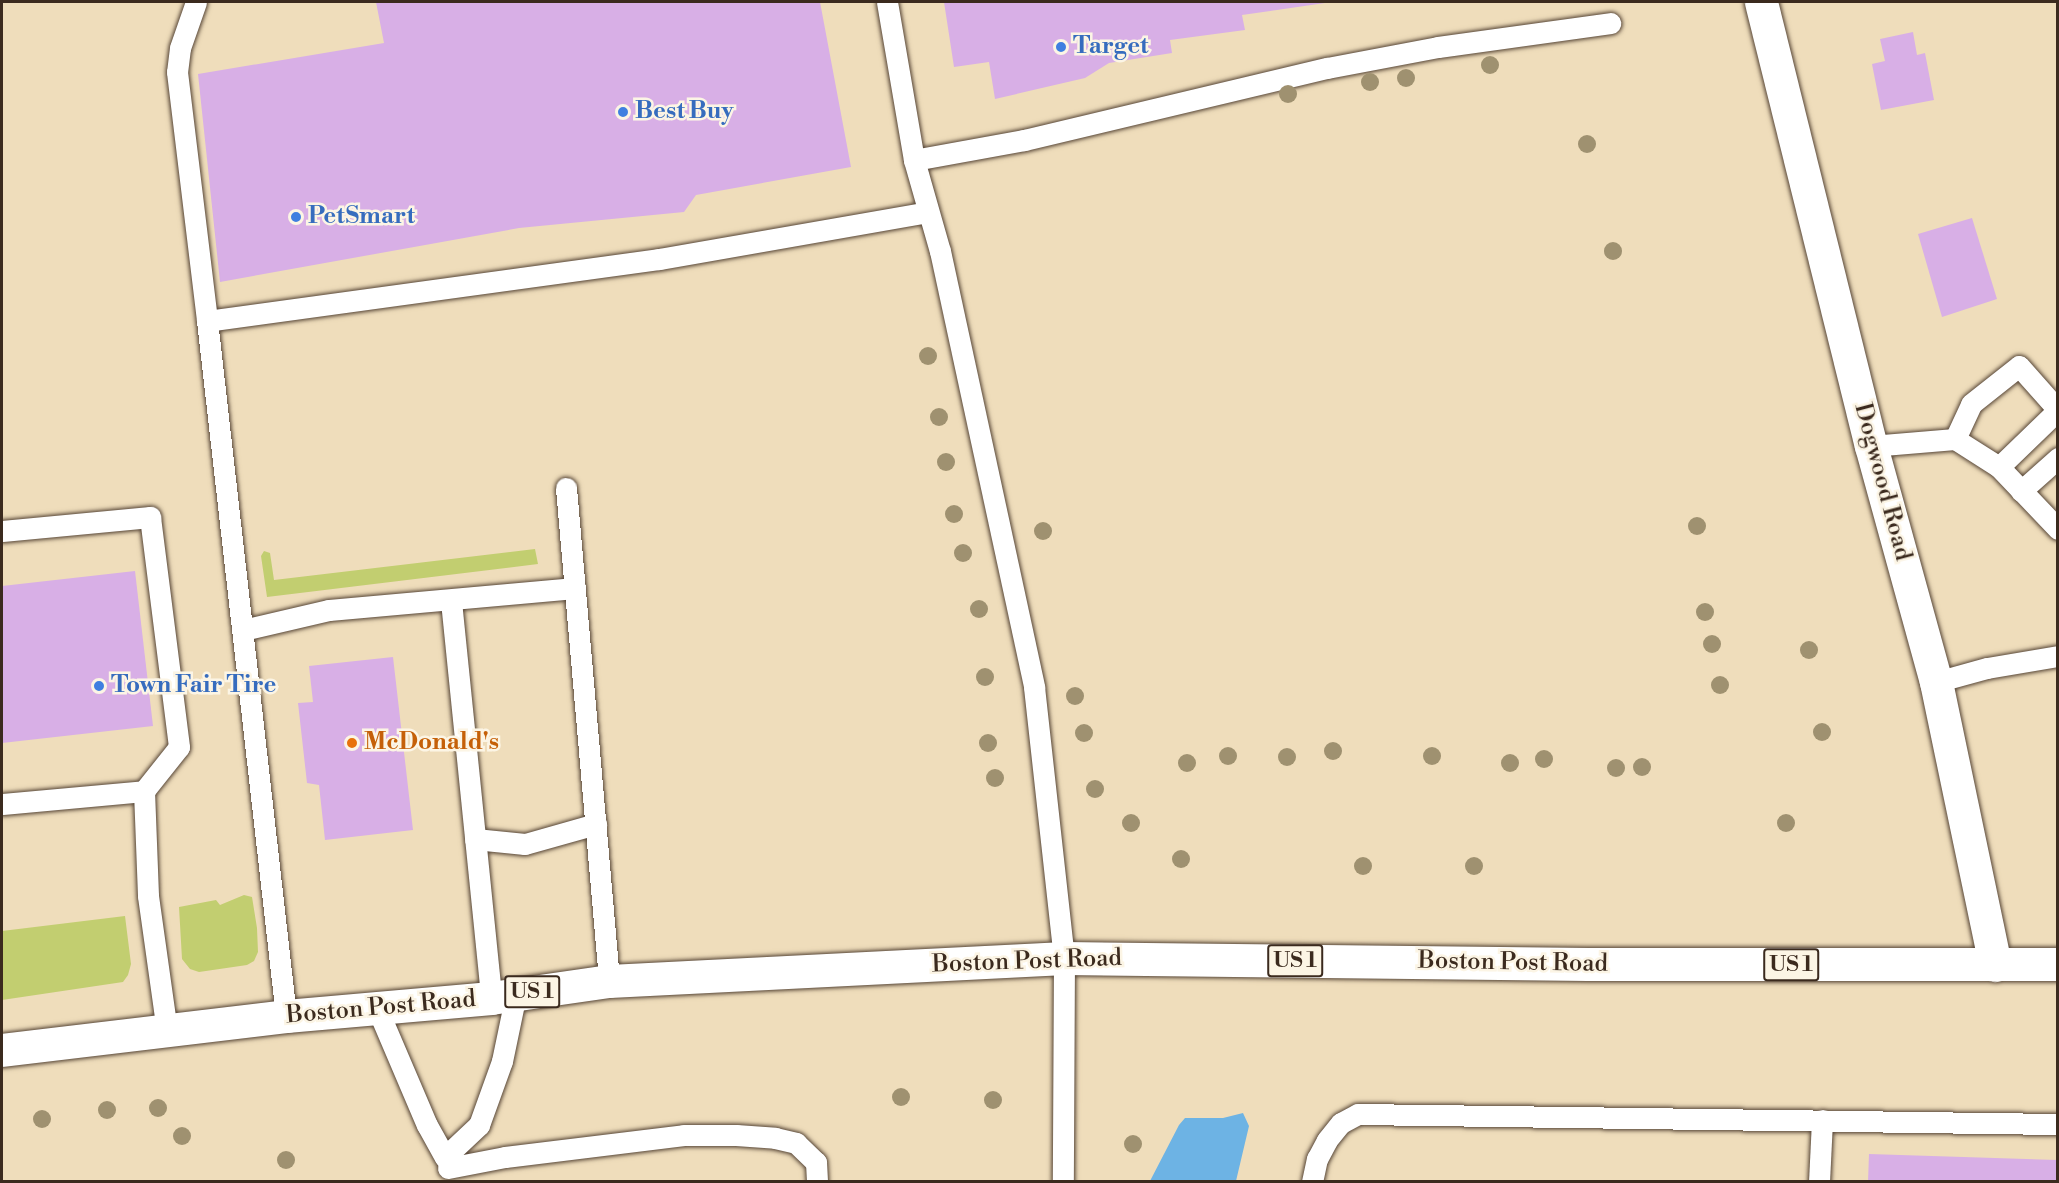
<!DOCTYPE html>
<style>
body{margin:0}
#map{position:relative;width:2059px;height:1183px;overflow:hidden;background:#efddbb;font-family:"Libre Bodoni",serif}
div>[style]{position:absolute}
.green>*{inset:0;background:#c2ce70}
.water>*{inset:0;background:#6db3e4}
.building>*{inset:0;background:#d8afe6}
.roads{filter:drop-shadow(0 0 2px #564536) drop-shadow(0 0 2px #564536)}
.service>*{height:21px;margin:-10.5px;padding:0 10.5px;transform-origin:10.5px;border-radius:10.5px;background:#fff}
.tertiary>*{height:33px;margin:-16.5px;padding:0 16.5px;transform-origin:16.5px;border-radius:16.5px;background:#fff}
.primary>*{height:33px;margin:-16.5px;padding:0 16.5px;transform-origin:16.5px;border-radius:16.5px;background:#fff}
.trees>*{width:18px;height:18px;margin:-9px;border-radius:50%;background:#9f9170}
.dots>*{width:16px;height:16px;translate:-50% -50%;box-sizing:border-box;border:3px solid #fcf5e5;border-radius:50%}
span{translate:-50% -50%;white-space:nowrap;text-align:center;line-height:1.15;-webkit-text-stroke:5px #fcf5e5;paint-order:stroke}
.shield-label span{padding:2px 4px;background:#fcf5e5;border:2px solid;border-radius:4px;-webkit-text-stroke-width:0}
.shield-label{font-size:22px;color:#3b2a1e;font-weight:700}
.shop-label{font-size:24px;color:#366cbe;font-weight:700}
.left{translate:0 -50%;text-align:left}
.street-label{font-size:24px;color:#3b2a1e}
.food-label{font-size:24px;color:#c56008;font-weight:700}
.frame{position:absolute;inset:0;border:3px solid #3b2a1e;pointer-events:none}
</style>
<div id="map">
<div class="green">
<div style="clip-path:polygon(535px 549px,538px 564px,267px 597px,261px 556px,264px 551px,270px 553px,274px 580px)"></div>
<div style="clip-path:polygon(244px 895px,252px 897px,257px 928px,258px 952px,254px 961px,247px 965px,199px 972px,190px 969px,182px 959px,179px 907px,216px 900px,220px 905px)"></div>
<div style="clip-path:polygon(125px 916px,131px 964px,128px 975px,123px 982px,2px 1000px,2px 931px)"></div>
</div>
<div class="water">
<div style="clip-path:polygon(1243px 1113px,1249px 1126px,1236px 1181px,1150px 1181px,1179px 1125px,1185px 1118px,1223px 1118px)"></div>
</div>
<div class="building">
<div style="clip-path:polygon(376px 2px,820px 2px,851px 167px,696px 195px,684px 212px,519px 228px,220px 282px,198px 74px,384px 43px)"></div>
<div style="clip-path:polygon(944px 2px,1325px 2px,1325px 3px,1242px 15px,1245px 30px,1170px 40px,1172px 53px,1109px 63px,1085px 78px,995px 99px,989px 62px,954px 67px)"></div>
<div style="clip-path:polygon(1913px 32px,1917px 55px,1925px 53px,1934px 100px,1881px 110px,1872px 64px,1885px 61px,1880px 39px)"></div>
<div style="clip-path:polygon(1972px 218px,1997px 299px,1942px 317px,1918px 234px)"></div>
<div style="clip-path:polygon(135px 571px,153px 726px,2px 743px,2px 586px)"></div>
<div style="clip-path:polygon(393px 657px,413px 830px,325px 840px,319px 785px,307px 783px,298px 703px,313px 702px,309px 666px)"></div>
<div style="clip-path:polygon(1869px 1154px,2058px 1160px,2058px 1182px,1868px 1182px)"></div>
</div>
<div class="roads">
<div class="service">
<div style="left:196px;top:2px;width:49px;rotate:109.2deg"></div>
<div style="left:180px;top:48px;width:24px;rotate:97deg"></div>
<div style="left:177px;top:72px;width:251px;rotate:83.1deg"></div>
<div style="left:887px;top:2px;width:160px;rotate:80.3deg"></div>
<div style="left:914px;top:160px;width:95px;rotate:74.1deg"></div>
<div style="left:940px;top:251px;width:446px;rotate:77.8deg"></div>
<div style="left:1034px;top:687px;width:273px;rotate:83.7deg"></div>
<div style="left:1064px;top:958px;width:224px;rotate:90.3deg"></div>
<div style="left:914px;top:160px;width:112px;rotate:-10.3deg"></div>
<div style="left:1024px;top:140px;width:311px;rotate:-13.4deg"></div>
<div style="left:1327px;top:68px;width:113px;rotate:-10.7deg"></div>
<div style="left:1438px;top:47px;width:174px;rotate:-7.9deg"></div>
<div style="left:1955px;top:439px;width:38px;rotate:-65deg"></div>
<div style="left:1971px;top:404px;width:61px;rotate:-38.4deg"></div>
<div style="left:2019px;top:366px;width:59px;rotate:48.4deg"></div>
<div style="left:1871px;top:446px;width:84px;rotate:-4.8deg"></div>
<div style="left:1955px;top:439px;width:52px;rotate:32.5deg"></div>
<div style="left:1999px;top:467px;width:82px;rotate:-44deg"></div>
<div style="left:1999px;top:467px;width:86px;rotate:46.4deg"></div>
<div style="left:566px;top:488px;width:495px;rotate:85deg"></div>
<div style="left:2021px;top:491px;width:50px;rotate:-41.7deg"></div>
<div style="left:2px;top:531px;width:149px;rotate:-5.4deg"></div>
<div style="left:150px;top:517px;width:232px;rotate:82.8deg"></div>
<div style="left:179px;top:747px;width:56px;rotate:128.5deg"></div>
<div style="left:144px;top:791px;width:105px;rotate:87.8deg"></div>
<div style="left:148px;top:896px;width:137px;rotate:82deg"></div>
<div style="left:451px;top:601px;width:399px;rotate:84.2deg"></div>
<div style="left:243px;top:630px;width:88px;rotate:-13.1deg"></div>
<div style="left:329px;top:610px;width:247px;rotate:-5.1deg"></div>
<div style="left:1936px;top:682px;width:53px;rotate:-15.4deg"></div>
<div style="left:1987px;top:668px;width:72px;rotate:-9.6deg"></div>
<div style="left:2px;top:804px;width:143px;rotate:-5.2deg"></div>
<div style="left:475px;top:839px;width:50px;rotate:5.7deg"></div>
<div style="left:525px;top:844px;width:74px;rotate:-15.7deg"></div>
<div style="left:377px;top:1008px;width:127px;rotate:66.9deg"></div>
<div style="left:427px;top:1125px;width:37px;rotate:61deg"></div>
<div style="left:445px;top:1157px;width:47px;rotate:-43.3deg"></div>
<div style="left:479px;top:1125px;width:68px;rotate:-70.2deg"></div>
<div style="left:502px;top:1061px;width:68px;rotate:-78.2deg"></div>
<div style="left:286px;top:1016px;width:699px;rotate:-96.48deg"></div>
<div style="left:207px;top:321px;width:456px;rotate:-7.8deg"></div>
<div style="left:659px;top:259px;width:273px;rotate:-9.9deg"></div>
<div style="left:448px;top:1168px;width:58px;rotate:-10.9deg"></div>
<div style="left:505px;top:1157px;width:180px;rotate:-7deg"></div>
<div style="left:684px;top:1135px;width:52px"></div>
<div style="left:736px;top:1135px;width:39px;rotate:4deg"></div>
<div style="left:775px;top:1138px;width:22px;rotate:13deg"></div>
<div style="left:796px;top:1143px;width:28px;rotate:44deg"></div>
<div style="left:816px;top:1162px;width:20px;rotate:87deg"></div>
<div style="left:1312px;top:1182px;width:24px;rotate:-78deg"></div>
<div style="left:1317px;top:1159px;width:21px;rotate:-62deg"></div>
<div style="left:1327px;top:1140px;width:22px;rotate:-51deg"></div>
<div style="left:1341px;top:1123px;width:19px;rotate:-28deg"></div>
<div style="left:1358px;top:1114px;width:700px;rotate:0.82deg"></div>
<div style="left:1819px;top:1182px;width:62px;rotate:-87.2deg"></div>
</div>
<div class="tertiary">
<div style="left:1761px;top:2px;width:457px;rotate:76.1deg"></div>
<div style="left:1871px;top:446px;width:245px;rotate:74.6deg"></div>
<div style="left:1936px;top:682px;width:289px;rotate:78.2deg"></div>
</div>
<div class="primary">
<div style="left:2px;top:1050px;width:286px;rotate:-6.8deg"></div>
<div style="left:286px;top:1016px;width:206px;rotate:-5deg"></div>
<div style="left:491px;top:998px;width:119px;rotate:-8.2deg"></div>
<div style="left:609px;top:981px;width:456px;rotate:-2.9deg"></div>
<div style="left:1064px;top:958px;width:524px;rotate:0.66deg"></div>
<div style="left:1588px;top:964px;width:470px"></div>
</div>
</div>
<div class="trees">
<div style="left:1490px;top:65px"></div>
<div style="left:1406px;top:78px"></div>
<div style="left:1370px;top:82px"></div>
<div style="left:1288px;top:94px"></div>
<div style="left:1587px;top:144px"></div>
<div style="left:1613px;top:251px"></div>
<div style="left:928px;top:356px"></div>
<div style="left:939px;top:417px"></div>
<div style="left:946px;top:462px"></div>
<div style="left:954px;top:514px"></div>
<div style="left:1697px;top:526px"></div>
<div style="left:1043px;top:531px"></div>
<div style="left:963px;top:553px"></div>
<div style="left:979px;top:609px"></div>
<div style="left:1705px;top:612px"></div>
<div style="left:1712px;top:644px"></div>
<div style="left:1809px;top:650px"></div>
<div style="left:985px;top:677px"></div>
<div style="left:1720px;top:685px"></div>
<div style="left:1075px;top:696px"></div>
<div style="left:1822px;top:732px"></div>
<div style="left:1084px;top:733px"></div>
<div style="left:988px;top:743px"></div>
<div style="left:1333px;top:751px"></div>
<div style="left:1228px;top:756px"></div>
<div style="left:1432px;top:756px"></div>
<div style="left:1287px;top:757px"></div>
<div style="left:1544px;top:759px"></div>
<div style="left:1187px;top:763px"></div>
<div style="left:1510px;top:763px"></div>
<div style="left:1642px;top:767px"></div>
<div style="left:1616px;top:768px"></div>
<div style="left:995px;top:778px"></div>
<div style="left:1095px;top:789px"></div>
<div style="left:1131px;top:823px"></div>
<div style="left:1786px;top:823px"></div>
<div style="left:1181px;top:859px"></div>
<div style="left:1363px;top:866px"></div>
<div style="left:1474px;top:866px"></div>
<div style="left:901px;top:1097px"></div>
<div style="left:993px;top:1100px"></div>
<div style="left:158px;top:1108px"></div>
<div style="left:107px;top:1110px"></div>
<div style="left:42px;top:1119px"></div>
<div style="left:182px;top:1136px"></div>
<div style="left:1133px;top:1144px"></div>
<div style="left:286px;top:1160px"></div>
</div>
<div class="dots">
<div style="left:1061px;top:47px;background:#3f7fe0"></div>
<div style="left:623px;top:112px;background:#3f7fe0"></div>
<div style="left:296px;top:217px;background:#3f7fe0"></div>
<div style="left:99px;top:686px;background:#3f7fe0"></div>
<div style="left:352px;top:743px;background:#e8710a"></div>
</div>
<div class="shield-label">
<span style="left:1295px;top:961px">US 1</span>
<span style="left:1791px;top:965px">US 1</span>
<span style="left:532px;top:992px">US 1</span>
</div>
<div class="shop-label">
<span class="left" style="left:1073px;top:47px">Target</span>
<span class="left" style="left:635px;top:112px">Best Buy</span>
<span class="left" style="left:308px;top:217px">PetSmart</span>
<span class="left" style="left:111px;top:686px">Town Fair Tire</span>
</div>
<div class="street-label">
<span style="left:1882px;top:482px;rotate:75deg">Dogwood Road</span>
<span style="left:1027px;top:962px;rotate:-2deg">Boston Post Road</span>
<span style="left:1513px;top:963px;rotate:1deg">Boston Post Road</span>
<span style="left:381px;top:1008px;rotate:-5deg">Boston Post Road</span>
</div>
<div class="food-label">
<span class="left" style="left:364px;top:743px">McDonald's</span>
</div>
<div class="frame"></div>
</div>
